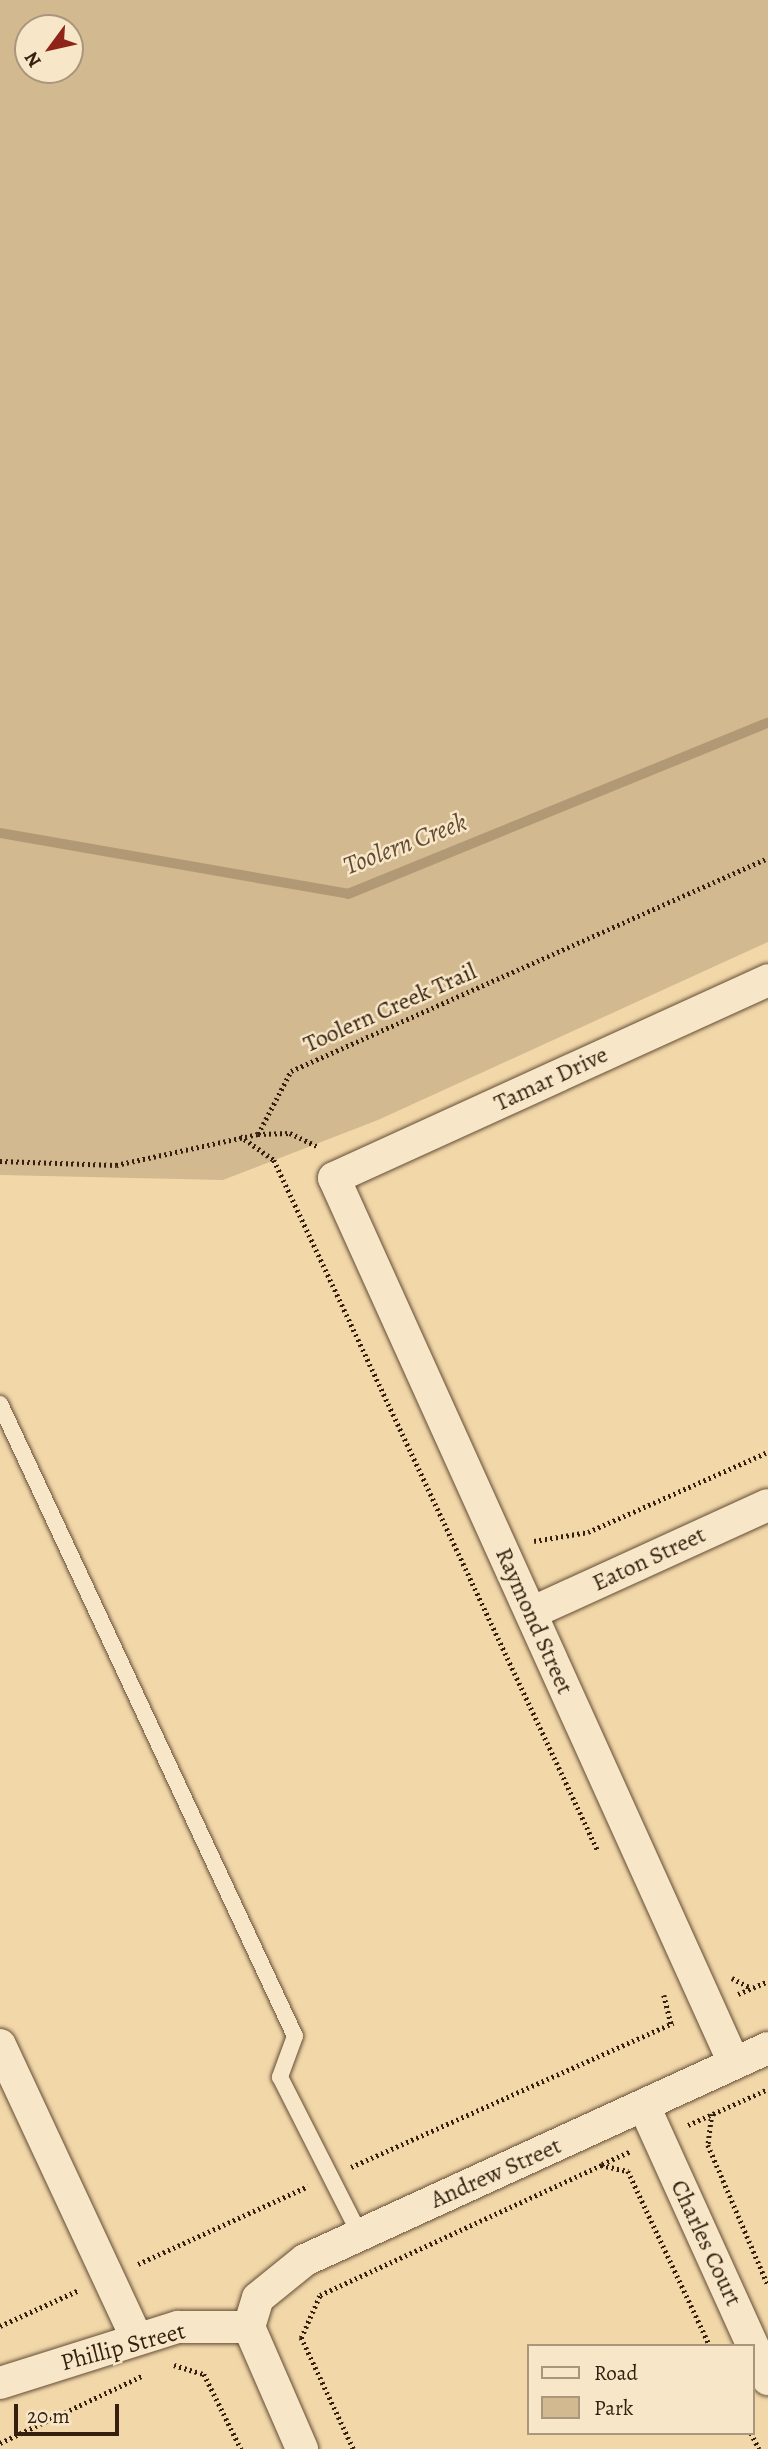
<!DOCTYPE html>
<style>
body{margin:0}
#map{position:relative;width:768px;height:2449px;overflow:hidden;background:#f2d8a9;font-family:Alegreya,serif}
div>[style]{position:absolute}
.green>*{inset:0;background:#d2b98f}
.stream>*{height:10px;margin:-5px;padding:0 5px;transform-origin:5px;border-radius:5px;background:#b29975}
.path>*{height:4.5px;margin-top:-2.25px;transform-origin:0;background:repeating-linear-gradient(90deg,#351f0f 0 2px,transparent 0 5.5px)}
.roads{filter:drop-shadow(0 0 2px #644d36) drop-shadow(0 0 2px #644d36)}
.lane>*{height:16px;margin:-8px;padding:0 8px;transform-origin:8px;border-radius:8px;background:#f7e6c7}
.street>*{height:32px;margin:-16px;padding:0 16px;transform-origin:16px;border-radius:16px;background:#f7e6c7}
span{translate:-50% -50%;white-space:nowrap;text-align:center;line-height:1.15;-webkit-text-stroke:5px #f7e6c7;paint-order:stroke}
.street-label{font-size:24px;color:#351f0f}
.water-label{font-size:26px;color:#614a33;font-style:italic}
.legend{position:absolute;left:527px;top:2344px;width:228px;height:91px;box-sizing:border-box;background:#f7e6c7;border:2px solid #a9967d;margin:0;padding:9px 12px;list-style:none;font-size:21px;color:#351f0f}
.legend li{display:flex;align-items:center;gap:14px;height:35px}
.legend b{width:35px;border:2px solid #a9967d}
.north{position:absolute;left:14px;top:14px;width:70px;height:70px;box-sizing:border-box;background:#f7e6c7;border:2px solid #a9967d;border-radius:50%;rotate:237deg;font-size:19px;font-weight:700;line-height:28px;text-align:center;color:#351f0f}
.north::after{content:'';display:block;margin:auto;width:24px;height:32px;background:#8f2418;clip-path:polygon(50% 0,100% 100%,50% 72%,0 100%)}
.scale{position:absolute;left:14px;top:2404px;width:105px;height:32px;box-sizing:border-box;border:4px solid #351f0f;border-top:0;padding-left:9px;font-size:21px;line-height:24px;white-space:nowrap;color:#351f0f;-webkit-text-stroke:5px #f7e6c7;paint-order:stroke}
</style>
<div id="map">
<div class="green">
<div style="clip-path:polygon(evenodd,0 0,768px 0,768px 942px,378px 1120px,223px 1180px,0 1175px,0 0,28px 28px,70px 28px,70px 70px,28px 70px,28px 28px)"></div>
</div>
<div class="stream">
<div style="left:0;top:833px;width:353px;rotate:9.9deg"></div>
<div style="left:348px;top:894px;width:453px;rotate:-22.2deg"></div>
</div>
<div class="path">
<div style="left:258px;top:1134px;width:32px;rotate:-2deg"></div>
<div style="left:290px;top:1133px;width:32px;rotate:26deg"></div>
<div style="left:240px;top:1136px;width:42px;rotate:35.2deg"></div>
<div style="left:274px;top:1160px;width:763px;rotate:64.88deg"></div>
<div style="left:0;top:1161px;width:116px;rotate:2deg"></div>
<div style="left:116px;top:1165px;width:145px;rotate:-12.3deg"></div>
<div style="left:258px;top:1134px;width:71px;rotate:-62.4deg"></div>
<div style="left:291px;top:1071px;width:522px;rotate:-24.06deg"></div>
<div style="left:534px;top:1541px;width:55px;rotate:-9.5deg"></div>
<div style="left:588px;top:1532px;width:197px;rotate:-24deg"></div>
<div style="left:732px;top:1978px;width:21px;rotate:28deg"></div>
<div style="left:738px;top:1994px;width:33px;rotate:-23deg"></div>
<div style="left:664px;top:1995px;width:30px;rotate:76deg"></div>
<div style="left:712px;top:2114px;width:31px;rotate:97deg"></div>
<div style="left:708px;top:2145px;width:152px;rotate:66.8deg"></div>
<div style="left:688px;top:2125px;width:88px;rotate:-24.2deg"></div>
<div style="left:602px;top:2164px;width:30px;rotate:-24deg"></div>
<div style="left:351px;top:2167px;width:353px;rotate:-24.1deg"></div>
<div style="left:138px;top:2264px;width:187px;rotate:-24.6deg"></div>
<div style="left:0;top:2326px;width:87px;rotate:-24.5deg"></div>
<div style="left:174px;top:2365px;width:31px;rotate:17deg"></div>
<div style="left:204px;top:2374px;width:84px;rotate:63.7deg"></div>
<div style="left:751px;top:2433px;width:18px;rotate:63deg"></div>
<div style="left:0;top:2443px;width:159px;rotate:-25.3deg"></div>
<div style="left:353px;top:2449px;width:123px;rotate:-115.1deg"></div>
<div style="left:301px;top:2338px;width:47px;rotate:-66.2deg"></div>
<div style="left:320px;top:2295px;width:310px;rotate:-24.8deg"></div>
<div style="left:601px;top:2165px;width:28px;rotate:13deg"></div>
<div style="left:628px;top:2171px;width:193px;rotate:64.9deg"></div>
</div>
<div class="roads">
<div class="lane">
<div style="left:0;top:1404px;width:697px;rotate:64.98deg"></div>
<div style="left:295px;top:2036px;width:44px;rotate:110.1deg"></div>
<div style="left:280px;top:2077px;width:177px;rotate:63.1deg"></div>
</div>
<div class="street">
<div style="left:531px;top:1613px;width:260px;rotate:-24.5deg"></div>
<div style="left:0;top:2045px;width:324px;rotate:65deg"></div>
<div style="left:734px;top:2063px;width:971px;rotate:-114.32deg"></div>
<div style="left:334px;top:1178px;width:477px;rotate:-24.5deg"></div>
<div style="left:644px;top:2106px;width:300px;rotate:65.6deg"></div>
<div style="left:249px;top:2327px;width:30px;rotate:-73deg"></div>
<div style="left:258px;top:2298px;width:60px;rotate:-39deg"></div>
<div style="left:305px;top:2260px;width:509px;rotate:-24.6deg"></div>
<div style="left:249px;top:2327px;width:133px;rotate:66.5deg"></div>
<div style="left:0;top:2383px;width:187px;rotate:-17.5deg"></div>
<div style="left:178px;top:2327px;width:71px"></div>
</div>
</div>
<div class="street-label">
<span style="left:390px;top:1008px;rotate:-24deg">Toolern Creek Trail</span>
<span style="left:551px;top:1079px;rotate:-25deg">Tamar Drive</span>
<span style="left:649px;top:1559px;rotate:-25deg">Eaton Street</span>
<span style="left:534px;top:1621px;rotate:66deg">Raymond Street</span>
<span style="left:496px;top:2173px;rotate:-24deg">Andrew Street</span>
<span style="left:706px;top:2243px;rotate:65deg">Charles Court</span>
<span style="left:123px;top:2347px;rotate:-15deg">Phillip Street</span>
</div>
<div class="water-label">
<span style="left:405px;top:844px;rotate:-21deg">Toolern Creek</span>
</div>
<ul class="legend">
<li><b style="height:9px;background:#f7e6c7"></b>Road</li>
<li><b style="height:19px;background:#d2b98f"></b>Park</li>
</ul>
<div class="north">N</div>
<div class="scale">20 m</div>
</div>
